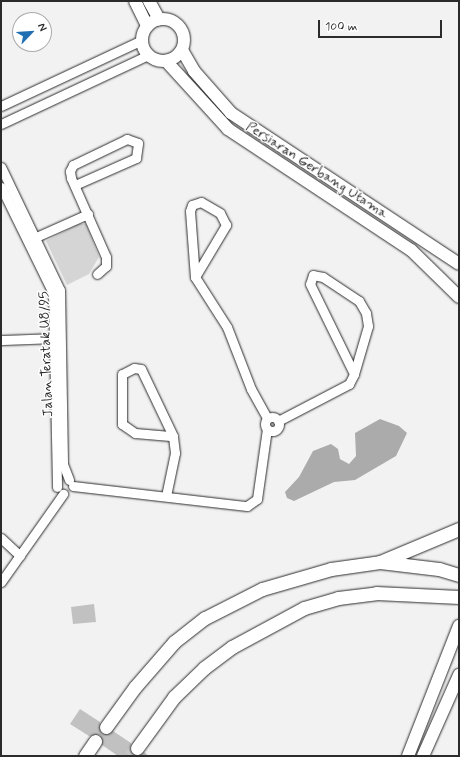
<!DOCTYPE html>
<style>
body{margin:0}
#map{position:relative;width:460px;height:757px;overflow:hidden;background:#f2f2f2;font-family:Mynerve,sans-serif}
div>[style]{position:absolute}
.green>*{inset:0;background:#d5d5d5}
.water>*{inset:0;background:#ababab}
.building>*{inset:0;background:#c1c1c1}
.highway-tunnel>*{height:13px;margin-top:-6.5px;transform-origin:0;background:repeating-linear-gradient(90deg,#cacaca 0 13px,transparent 0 19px)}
.roads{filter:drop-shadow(0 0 1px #2b2b2b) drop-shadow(0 0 1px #2b2b2b)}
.minor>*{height:9px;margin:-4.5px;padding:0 4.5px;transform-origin:4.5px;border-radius:4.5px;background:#fff}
.minor>.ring{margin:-4.5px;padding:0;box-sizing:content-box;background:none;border:9px solid #fff;border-radius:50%}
.major>*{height:12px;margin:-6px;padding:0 6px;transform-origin:6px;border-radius:6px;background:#fff}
.major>.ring{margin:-6px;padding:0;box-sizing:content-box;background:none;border:12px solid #fff;border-radius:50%}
.highway>*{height:13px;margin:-6.5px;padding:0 6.5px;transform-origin:6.5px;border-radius:6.5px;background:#fff}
span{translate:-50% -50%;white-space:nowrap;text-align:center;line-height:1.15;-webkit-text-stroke:3px #fff;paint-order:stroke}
.street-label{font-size:14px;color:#2b2b2b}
.frame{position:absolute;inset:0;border:2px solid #2b2b2b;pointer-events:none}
.north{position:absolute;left:12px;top:12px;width:40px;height:40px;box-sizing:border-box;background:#fff;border:1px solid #aaa;border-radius:50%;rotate:65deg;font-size:11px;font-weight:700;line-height:16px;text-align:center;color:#2b2b2b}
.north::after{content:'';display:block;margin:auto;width:14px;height:18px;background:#1f6fb2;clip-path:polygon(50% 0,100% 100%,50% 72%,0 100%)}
.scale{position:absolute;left:318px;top:20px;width:124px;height:18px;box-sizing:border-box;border:2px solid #2b2b2b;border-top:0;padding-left:5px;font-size:12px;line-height:14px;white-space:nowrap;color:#2b2b2b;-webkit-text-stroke:3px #fff;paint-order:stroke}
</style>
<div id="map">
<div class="green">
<div style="clip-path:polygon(79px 224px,86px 224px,99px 257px,89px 274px,67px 285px,46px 241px)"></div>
</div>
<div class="water">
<div style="clip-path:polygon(380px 419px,399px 426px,407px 433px,396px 456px,355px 480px,334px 482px,294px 501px,287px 498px,285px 492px,299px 477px,313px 451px,331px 444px,338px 449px,340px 459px,349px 464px,356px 456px,355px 433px)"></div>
</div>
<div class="building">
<div style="clip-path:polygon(94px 604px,96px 622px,73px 624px,71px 607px)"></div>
<div style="clip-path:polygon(80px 709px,100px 722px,102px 734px,113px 731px,131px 743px,133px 755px,144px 752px,149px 756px,118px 756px,102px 745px,100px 735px,89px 736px,70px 724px)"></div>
</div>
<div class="highway-tunnel">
<div style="left:131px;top:756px;width:10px;rotate:-53deg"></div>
</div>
<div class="roads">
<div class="minor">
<div style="left:1px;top:106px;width:156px;rotate:-25.1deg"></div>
<div style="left:1px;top:124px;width:162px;rotate:-25.1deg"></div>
<div style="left:1px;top:167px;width:136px;rotate:64.4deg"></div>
<div style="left:60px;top:290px;width:174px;rotate:89deg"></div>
<div style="left:63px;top:464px;width:17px;rotate:69deg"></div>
<div style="left:75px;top:185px;width:67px;rotate:-23.9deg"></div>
<div style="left:136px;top:158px;width:15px;rotate:-82deg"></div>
<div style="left:138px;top:143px;width:12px;rotate:-160deg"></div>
<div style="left:127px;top:139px;width:60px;rotate:154.3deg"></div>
<div style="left:73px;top:165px;width:7px;rotate:117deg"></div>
<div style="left:70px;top:171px;width:7px;rotate:82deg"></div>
<div style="left:71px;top:178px;width:86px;rotate:66.1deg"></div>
<div style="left:106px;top:257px;width:9px;rotate:90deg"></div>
<div style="left:106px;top:266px;width:12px;rotate:138deg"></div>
<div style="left:1px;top:187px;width:118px;rotate:63.9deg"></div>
<div style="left:53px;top:293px;width:194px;rotate:88.8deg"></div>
<div style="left:36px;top:237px;width:57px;rotate:-23.9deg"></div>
<div style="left:195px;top:277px;width:61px;rotate:-59.2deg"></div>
<div style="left:226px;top:225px;width:13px;rotate:-117deg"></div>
<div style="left:220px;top:213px;width:22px;rotate:-150deg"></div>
<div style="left:201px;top:202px;width:9px;rotate:162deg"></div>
<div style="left:192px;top:205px;width:6px;rotate:108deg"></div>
<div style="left:190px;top:211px;width:66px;rotate:85.7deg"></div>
<div style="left:195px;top:277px;width:59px;rotate:57.4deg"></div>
<div style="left:227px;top:327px;width:66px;rotate:68.8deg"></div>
<div style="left:251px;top:389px;width:33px;rotate:61deg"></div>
<div style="left:1px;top:340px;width:57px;rotate:-2deg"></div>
<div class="ring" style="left:265px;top:417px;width:5px;height:5px"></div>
<div style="left:278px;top:421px;width:80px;rotate:-27.5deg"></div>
<div style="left:349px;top:384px;width:11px;rotate:-63deg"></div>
<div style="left:354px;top:374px;width:50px;rotate:-73.7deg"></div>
<div style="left:368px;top:326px;width:13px;rotate:-99deg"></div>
<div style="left:366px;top:313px;width:14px;rotate:-120deg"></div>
<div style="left:359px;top:301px;width:43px;rotate:-146.3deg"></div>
<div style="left:323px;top:277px;width:10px;rotate:-169deg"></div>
<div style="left:313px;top:275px;width:9px;rotate:108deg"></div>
<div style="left:310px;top:284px;width:100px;rotate:63.9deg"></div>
<div style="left:73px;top:486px;width:175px;rotate:6.6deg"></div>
<div style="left:247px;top:506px;width:12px;rotate:-35deg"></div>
<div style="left:257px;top:499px;width:71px;rotate:-81.9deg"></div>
<div style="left:166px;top:496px;width:44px;rotate:-78.2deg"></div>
<div style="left:175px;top:453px;width:17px;rotate:-97deg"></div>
<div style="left:173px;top:436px;width:74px;rotate:-115.5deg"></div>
<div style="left:141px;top:369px;width:7px;rotate:-172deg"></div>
<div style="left:134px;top:368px;width:13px;rotate:153deg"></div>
<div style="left:122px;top:374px;width:50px;rotate:90deg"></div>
<div style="left:122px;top:424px;width:16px;rotate:35deg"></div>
<div style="left:135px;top:433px;width:38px;rotate:5deg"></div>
<div style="left:1px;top:538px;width:26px;rotate:43deg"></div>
<div style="left:1px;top:582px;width:108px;rotate:-54.8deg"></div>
</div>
<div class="major">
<div style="left:135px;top:1px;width:28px;rotate:64deg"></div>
<div style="left:149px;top:1px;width:21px;rotate:61deg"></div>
<div class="ring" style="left:142px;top:19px;width:30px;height:30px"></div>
<div style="left:182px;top:50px;width:24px;rotate:60deg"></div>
<div style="left:194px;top:71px;width:56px;rotate:48.6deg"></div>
<div style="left:231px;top:113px;width:273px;rotate:33.5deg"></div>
<div style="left:166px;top:61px;width:92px;rotate:47.6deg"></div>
<div style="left:228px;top:129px;width:219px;rotate:33.5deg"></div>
<div style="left:411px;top:250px;width:67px;rotate:44.4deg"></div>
<div style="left:408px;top:756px;width:140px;rotate:-68.6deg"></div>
<div style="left:423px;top:756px;width:89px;rotate:-66deg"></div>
</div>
<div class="highway">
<div style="left:380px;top:562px;width:86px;rotate:-22.7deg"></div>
<div style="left:106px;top:727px;width:49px;rotate:-54.1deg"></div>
<div style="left:135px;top:687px;width:60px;rotate:-49.1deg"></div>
<div style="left:174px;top:642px;width:39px;rotate:-38deg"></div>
<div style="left:205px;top:618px;width:64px;rotate:-27deg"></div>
<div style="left:262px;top:589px;width:72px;rotate:-16.2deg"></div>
<div style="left:331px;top:569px;width:49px;rotate:-8.1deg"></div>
<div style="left:380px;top:562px;width:59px;rotate:6.8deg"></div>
<div style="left:439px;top:569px;width:21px;rotate:17deg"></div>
<div style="left:137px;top:748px;width:63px;rotate:-54deg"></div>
<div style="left:174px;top:697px;width:42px;rotate:-44deg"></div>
<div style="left:204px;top:668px;width:35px;rotate:-37deg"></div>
<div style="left:232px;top:647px;width:82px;rotate:-28.4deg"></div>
<div style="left:304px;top:608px;width:35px;rotate:-16deg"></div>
<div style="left:338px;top:598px;width:38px;rotate:-7deg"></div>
<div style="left:376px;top:593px;width:83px;rotate:2.8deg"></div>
<div style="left:85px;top:756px;width:18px;rotate:-56deg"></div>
</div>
</div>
<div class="street-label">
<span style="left:317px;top:170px;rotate:33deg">Persiaran Gerbang Utama</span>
<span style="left:46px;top:354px;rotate:-92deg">Jalan Teratak U8/95</span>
</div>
<div class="frame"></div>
<div class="north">N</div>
<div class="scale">100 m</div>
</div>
